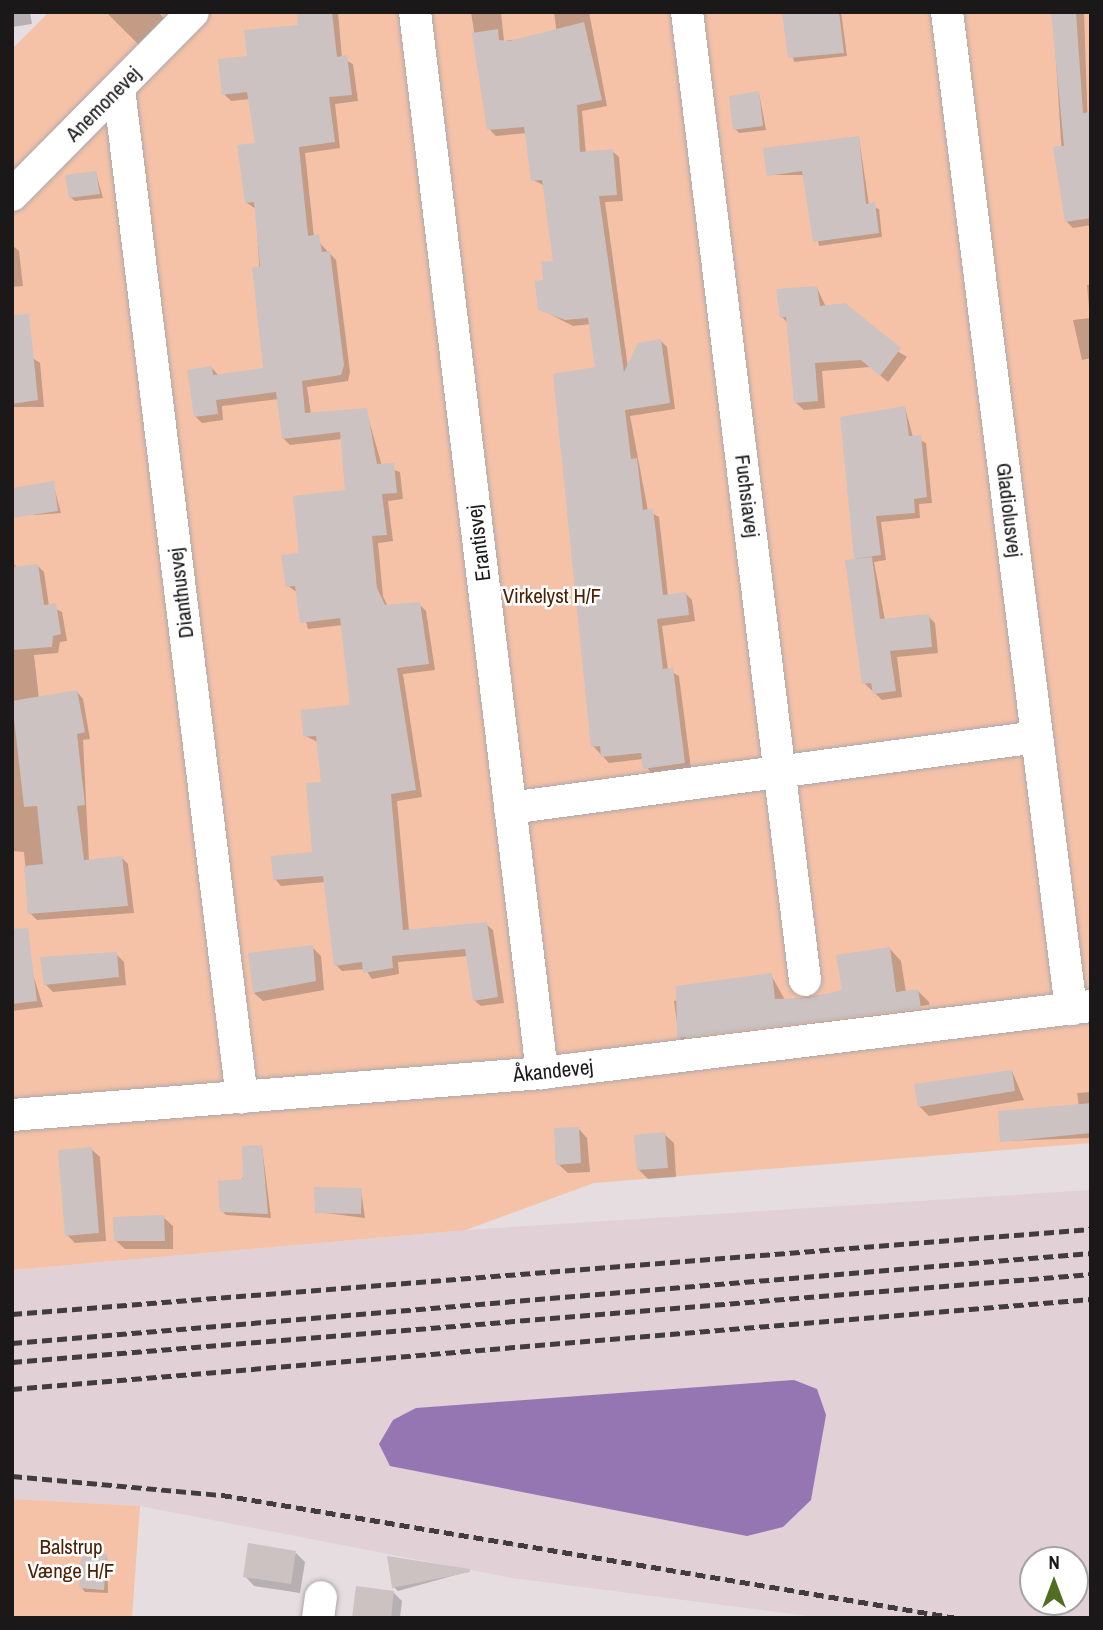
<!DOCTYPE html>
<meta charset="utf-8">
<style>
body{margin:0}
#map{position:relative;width:1103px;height:1630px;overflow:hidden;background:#e5dddf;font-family:"Archivo Narrow",sans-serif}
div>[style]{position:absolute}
.built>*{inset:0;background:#e1d0d5}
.green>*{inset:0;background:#f5c2a7}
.water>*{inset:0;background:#9575b2}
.shadow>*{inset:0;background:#0003}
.building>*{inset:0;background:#cbc2c1}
.roads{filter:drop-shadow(0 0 2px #afa7a9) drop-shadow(0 0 2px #afa7a9)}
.minor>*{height:32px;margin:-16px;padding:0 16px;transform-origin:16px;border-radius:16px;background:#fff}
.rail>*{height:5px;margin-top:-2.5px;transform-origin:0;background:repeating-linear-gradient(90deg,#413d3e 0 10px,transparent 0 15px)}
span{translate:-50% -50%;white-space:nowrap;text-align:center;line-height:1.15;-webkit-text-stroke:5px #fff;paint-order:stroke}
.street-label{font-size:21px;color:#1a1818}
.park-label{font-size:21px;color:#4c2104}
.frame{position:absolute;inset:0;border:14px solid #1a1818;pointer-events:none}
.north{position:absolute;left:1019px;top:1546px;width:70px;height:70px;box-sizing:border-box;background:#fff;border:2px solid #a3a3a3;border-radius:50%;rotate:0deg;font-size:19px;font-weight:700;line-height:28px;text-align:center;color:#1a1818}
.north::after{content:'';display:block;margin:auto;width:24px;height:32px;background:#516d21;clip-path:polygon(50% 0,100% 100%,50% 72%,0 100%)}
</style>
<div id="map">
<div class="built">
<div style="clip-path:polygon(evenodd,1091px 1190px,1091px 1618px,824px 1618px,512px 1578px,140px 1506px,12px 1499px,12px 1270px,466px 1230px,1091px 1190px,1033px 1560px,1075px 1560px,1075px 1602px,1033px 1602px,1033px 1560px)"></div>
</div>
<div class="green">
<div style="clip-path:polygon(49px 12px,1091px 12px,1091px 1143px,594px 1183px,466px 1230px,12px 1270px,12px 49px)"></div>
<div style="clip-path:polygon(12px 1499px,140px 1506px,132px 1618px,12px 1618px)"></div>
</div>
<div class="water">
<div style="clip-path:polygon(794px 1380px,817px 1389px,826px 1415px,811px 1500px,783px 1527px,747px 1536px,390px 1466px,379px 1444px,393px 1420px,416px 1408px)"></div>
</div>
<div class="shadow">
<div style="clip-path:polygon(12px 12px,30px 12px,32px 24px,12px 27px)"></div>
<div style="clip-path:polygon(106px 12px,158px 12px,165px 19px,139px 45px)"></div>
<div style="clip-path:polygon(299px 12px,338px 12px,342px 58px,353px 64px,358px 101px,335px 104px,340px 148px,305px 153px,314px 237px,336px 260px,350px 372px,348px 381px,307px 387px,311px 414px,366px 410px,382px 466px,400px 472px,403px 499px,388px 501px,393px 541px,378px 543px,383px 596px,388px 607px,419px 604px,426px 611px,435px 670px,403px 674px,422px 797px,397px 801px,409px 931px,486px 924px,493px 930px,504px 1003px,481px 1006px,474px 1000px,468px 956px,398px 962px,399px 974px,372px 979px,365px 969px,342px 971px,336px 965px,325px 882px,281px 886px,275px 879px,314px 854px,323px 783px,318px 742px,305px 736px,352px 706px,343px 625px,308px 629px,298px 593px,288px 586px,301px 555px,347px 492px,342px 439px,290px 445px,283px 438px,279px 399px,222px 406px,223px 420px,202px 423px,195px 416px,212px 368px,219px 376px,265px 369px,256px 209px,247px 203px,257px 144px,250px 99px,231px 101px,224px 94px,249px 57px,300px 27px)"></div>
<div style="clip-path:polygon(471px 12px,501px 12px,504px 41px,557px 35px,554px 12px,589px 12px,607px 106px,582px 111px,586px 154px,612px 151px,619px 157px,623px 201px,605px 202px,628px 368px,661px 341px,667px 347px,675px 409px,630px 416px,648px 511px,659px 517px,668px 596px,685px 593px,692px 600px,695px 621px,662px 626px,668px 670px,679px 676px,691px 769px,651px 774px,643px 759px,609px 763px,593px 746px,597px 369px,591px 324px,573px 326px,540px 309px,555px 262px,545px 186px,533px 180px,527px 133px,496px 136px,489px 129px)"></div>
<div style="clip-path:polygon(785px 12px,841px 12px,847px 56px,794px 62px)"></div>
<div style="clip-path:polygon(1053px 12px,1084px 12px,1091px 225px,1073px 228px,1066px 221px)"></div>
<div style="clip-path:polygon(759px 93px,766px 130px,739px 133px,735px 129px)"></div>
<div style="clip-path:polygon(859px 138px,869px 205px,879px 209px,882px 237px,819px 246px,805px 175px,769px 175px)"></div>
<div style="clip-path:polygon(96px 173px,103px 198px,75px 201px,70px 197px)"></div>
<div style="clip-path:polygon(12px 245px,19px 251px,23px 286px,12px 287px)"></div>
<div style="clip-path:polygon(1087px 285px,1091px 285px,1091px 358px,1082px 360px,1073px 320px,1090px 318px)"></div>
<div style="clip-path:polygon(817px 288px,826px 307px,907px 357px,888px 382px,870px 367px,822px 371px,825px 408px,804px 410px,796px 403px,789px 324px,782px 317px)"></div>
<div style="clip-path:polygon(12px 344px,40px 363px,44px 407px,12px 407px)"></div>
<div style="clip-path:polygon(905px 408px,913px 437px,926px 443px,932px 503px,919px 504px,920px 518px,881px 522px,886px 560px,874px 562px,885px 620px,928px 616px,935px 623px,938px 653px,897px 657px,902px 697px,882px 700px,864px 683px,856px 558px)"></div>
<div style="clip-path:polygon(53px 483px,61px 513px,34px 515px,30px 511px)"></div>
<div style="clip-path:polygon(12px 561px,17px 568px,37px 565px,44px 572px,49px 606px,62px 612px,67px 641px,60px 642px,58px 653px,34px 655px,39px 699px,77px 692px,83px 699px,90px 739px,83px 740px,89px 861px,121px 857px,128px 864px,134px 913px,37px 920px,30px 913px,24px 852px,12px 851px)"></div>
<div style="clip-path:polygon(312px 947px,321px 956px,324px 990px,263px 1001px,254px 993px)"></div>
<div style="clip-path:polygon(evenodd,890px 949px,901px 961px,906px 992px,918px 991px,929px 1002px,931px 1019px,690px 1049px,679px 1037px,674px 1001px,771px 975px,785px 1000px,844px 992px,890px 949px,929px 1005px,930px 1009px,686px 1039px,686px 1035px,929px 1005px)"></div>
<div style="clip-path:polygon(116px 954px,124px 962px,126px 985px,53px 992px,45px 984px)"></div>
<div style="clip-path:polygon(32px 971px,43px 1007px,12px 1011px,12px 973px)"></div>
<div style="clip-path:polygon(1012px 1071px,1024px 1100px,929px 1116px,919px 1106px)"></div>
<div style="clip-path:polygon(1091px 1092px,1091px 1138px,1002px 1141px,1079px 1106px,1077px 1093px)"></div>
<div style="clip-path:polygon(578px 1128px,587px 1138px,590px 1172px,568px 1173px,558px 1164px)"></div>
<div style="clip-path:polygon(664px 1134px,674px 1143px,676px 1177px,648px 1179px,639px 1170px)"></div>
<div style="clip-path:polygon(262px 1147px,271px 1218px,226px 1215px,222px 1211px)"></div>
<div style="clip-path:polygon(91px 1149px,100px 1157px,106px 1241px,75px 1243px,67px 1235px)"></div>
<div style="clip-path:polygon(361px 1190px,365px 1218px,317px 1212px)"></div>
<div style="clip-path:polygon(163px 1217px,173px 1226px,173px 1249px,125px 1249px,115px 1240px)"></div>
<div style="clip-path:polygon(296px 1553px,305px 1562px,300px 1593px,254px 1586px,245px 1576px)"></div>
<div style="clip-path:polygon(107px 1556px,108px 1593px,85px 1592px,81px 1587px)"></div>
<div style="clip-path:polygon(470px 1571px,398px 1591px,394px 1587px)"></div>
<div style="clip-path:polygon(393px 1592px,402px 1601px,400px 1618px,354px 1618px)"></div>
</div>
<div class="building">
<div style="clip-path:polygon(297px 12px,332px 12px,337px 57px,347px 55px,352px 95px,329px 97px,335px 142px,299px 147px,308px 236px,319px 234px,322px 252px,330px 251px,344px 365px,341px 375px,302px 381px,305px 413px,367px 408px,377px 464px,394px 463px,397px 493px,382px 494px,387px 535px,372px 536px,377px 588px,385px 605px,420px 602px,429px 664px,397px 668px,416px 790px,391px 794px,403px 930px,487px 922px,498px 997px,473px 1001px,465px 949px,392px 956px,393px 968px,363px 973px,362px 962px,334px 966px,323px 876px,273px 880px,271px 856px,312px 852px,306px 783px,321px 782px,316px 736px,303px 737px,301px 710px,350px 705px,340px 618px,300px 623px,295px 586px,286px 587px,281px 555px,299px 553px,293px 496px,345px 490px,340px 432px,282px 439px,276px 392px,216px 400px,218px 414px,194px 417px,187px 370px,212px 366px,213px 375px,263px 368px,252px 267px,260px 266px,254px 202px,245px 203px,237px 145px,255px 143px,247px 92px,222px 95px,218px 59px,247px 56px,244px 30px,298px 25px)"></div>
<div style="clip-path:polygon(782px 12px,839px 12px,844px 53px,788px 58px)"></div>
<div style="clip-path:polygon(1051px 12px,1076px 12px,1083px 113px,1091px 112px,1091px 218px,1065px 222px,1053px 147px,1064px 146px)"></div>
<div style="clip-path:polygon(584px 22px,602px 100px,577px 105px,580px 152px,613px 149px,617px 195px,599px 196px,624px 372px,638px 343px,661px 339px,670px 403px,625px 410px,631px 459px,637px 458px,643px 510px,653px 508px,663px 595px,686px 592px,689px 615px,657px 619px,663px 669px,673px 668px,685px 763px,643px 769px,641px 753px,601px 757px,600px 746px,591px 747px,553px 374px,595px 367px,588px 318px,565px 320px,538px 310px,535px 281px,543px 280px,541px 262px,553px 261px,542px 180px,531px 181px,524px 127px,487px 130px,472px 33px,498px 29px,499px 40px,509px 41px)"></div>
<div style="clip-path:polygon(759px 91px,763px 126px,733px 130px,729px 96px)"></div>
<div style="clip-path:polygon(859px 136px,866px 204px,875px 202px,879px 233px,813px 242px,802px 171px,767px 176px,763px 148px)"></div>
<div style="clip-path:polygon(96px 171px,100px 194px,69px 198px,65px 175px)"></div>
<div style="clip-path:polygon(817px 286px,820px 306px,845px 303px,901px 348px,880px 376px,861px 360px,815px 363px,818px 401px,794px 403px,786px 317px,780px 318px,776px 289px)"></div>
<div style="clip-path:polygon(29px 314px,38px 400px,12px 404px,12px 315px)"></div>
<div style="clip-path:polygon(905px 406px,909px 436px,921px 435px,927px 497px,914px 499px,915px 513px,876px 516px,881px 555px,854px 559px,840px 417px)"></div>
<div style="clip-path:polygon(54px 481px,58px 511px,12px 518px,12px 488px)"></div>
<div style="clip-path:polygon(872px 557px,880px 619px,929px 614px,932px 647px,890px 651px,896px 691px,873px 694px,871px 683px,862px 684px,845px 560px)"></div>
<div style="clip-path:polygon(38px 564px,44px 605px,56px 603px,61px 634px,53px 636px,52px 647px,12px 650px,12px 567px)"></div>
<div style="clip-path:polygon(77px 690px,85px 732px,77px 734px,85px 805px,77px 806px,84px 860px,122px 856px,128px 906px,28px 914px,24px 866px,43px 864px,37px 806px,24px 807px,12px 701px)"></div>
<div style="clip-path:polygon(28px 928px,37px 1001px,12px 1004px,12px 929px)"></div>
<div style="clip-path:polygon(313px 945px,316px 981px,253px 993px,248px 953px)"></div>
<div style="clip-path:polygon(890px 947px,896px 992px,918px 989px,921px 1008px,677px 1038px,676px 986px,772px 973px,775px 999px,808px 998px,842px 990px,836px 955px)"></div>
<div style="clip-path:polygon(117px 952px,119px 977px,44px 985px,40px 957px)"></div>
<div style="clip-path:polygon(1012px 1070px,1015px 1091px,918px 1107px,914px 1084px)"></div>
<div style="clip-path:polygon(1091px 1103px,1091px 1133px,1000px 1142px,998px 1111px)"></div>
<div style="clip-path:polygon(579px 1127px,581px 1163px,556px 1165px,554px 1128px)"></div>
<div style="clip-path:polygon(665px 1132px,668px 1168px,637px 1170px,634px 1135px)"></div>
<div style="clip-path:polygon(262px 1145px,268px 1214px,220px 1212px,218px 1181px,243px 1179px,242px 1146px)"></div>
<div style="clip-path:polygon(92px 1147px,99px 1233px,65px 1236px,58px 1150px)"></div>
<div style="clip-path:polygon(314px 1187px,362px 1188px,361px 1214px,315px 1213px)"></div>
<div style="clip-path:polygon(164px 1215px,165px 1241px,114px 1241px,113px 1217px)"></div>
<div style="clip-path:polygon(248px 1543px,296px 1551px,291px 1584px,243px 1577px)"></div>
<div style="clip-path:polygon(82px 1551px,107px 1554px,104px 1590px,79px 1588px)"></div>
<div style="clip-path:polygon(387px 1556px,470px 1569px,470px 1572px,392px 1588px)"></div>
<div style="clip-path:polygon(356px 1586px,394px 1591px,391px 1618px,352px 1618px)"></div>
</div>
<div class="roads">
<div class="minor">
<div style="left:415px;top:12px;width:1069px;rotate:83.17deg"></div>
<div style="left:687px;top:12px;width:975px;rotate:83.05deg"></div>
<div style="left:947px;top:12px;width:1005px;rotate:82.91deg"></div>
<div style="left:119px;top:89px;width:1016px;rotate:83.05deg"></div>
<div style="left:12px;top:195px;width:257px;rotate:-45.3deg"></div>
<div style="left:510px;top:808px;width:532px;rotate:-7.67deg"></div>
<div style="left:12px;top:1115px;width:532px;rotate:-4.53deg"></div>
<div style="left:542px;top:1073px;width:553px;rotate:-6.96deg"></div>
<div style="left:318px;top:1618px;width:21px;rotate:-82deg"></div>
</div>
</div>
<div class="rail">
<div style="left:12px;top:1314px;width:1082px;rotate:-4.5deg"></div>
<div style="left:12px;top:1343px;width:1083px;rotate:-4.77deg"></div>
<div style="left:12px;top:1362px;width:1083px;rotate:-4.66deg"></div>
<div style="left:12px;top:1389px;width:1083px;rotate:-4.77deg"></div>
<div style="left:12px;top:1476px;width:211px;rotate:5.2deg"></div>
<div style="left:222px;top:1495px;width:745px;rotate:9.5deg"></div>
</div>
<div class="street-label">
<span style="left:103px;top:104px;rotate:-45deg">Anemonevej</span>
<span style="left:747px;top:496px;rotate:83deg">Fuchsiavej</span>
<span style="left:1009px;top:510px;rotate:83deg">Gladiolusvej</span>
<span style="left:479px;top:543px;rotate:-97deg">Erantisvej</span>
<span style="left:181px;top:593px;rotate:-97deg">Dianthusvej</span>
<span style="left:553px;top:1071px;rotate:-6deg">Åkandevej</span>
</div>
<div class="park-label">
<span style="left:552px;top:596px">Virkelyst H/F</span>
<span style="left:71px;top:1559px">Balstrup<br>Vænge H/F</span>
</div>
<div class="frame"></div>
<div class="north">N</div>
</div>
